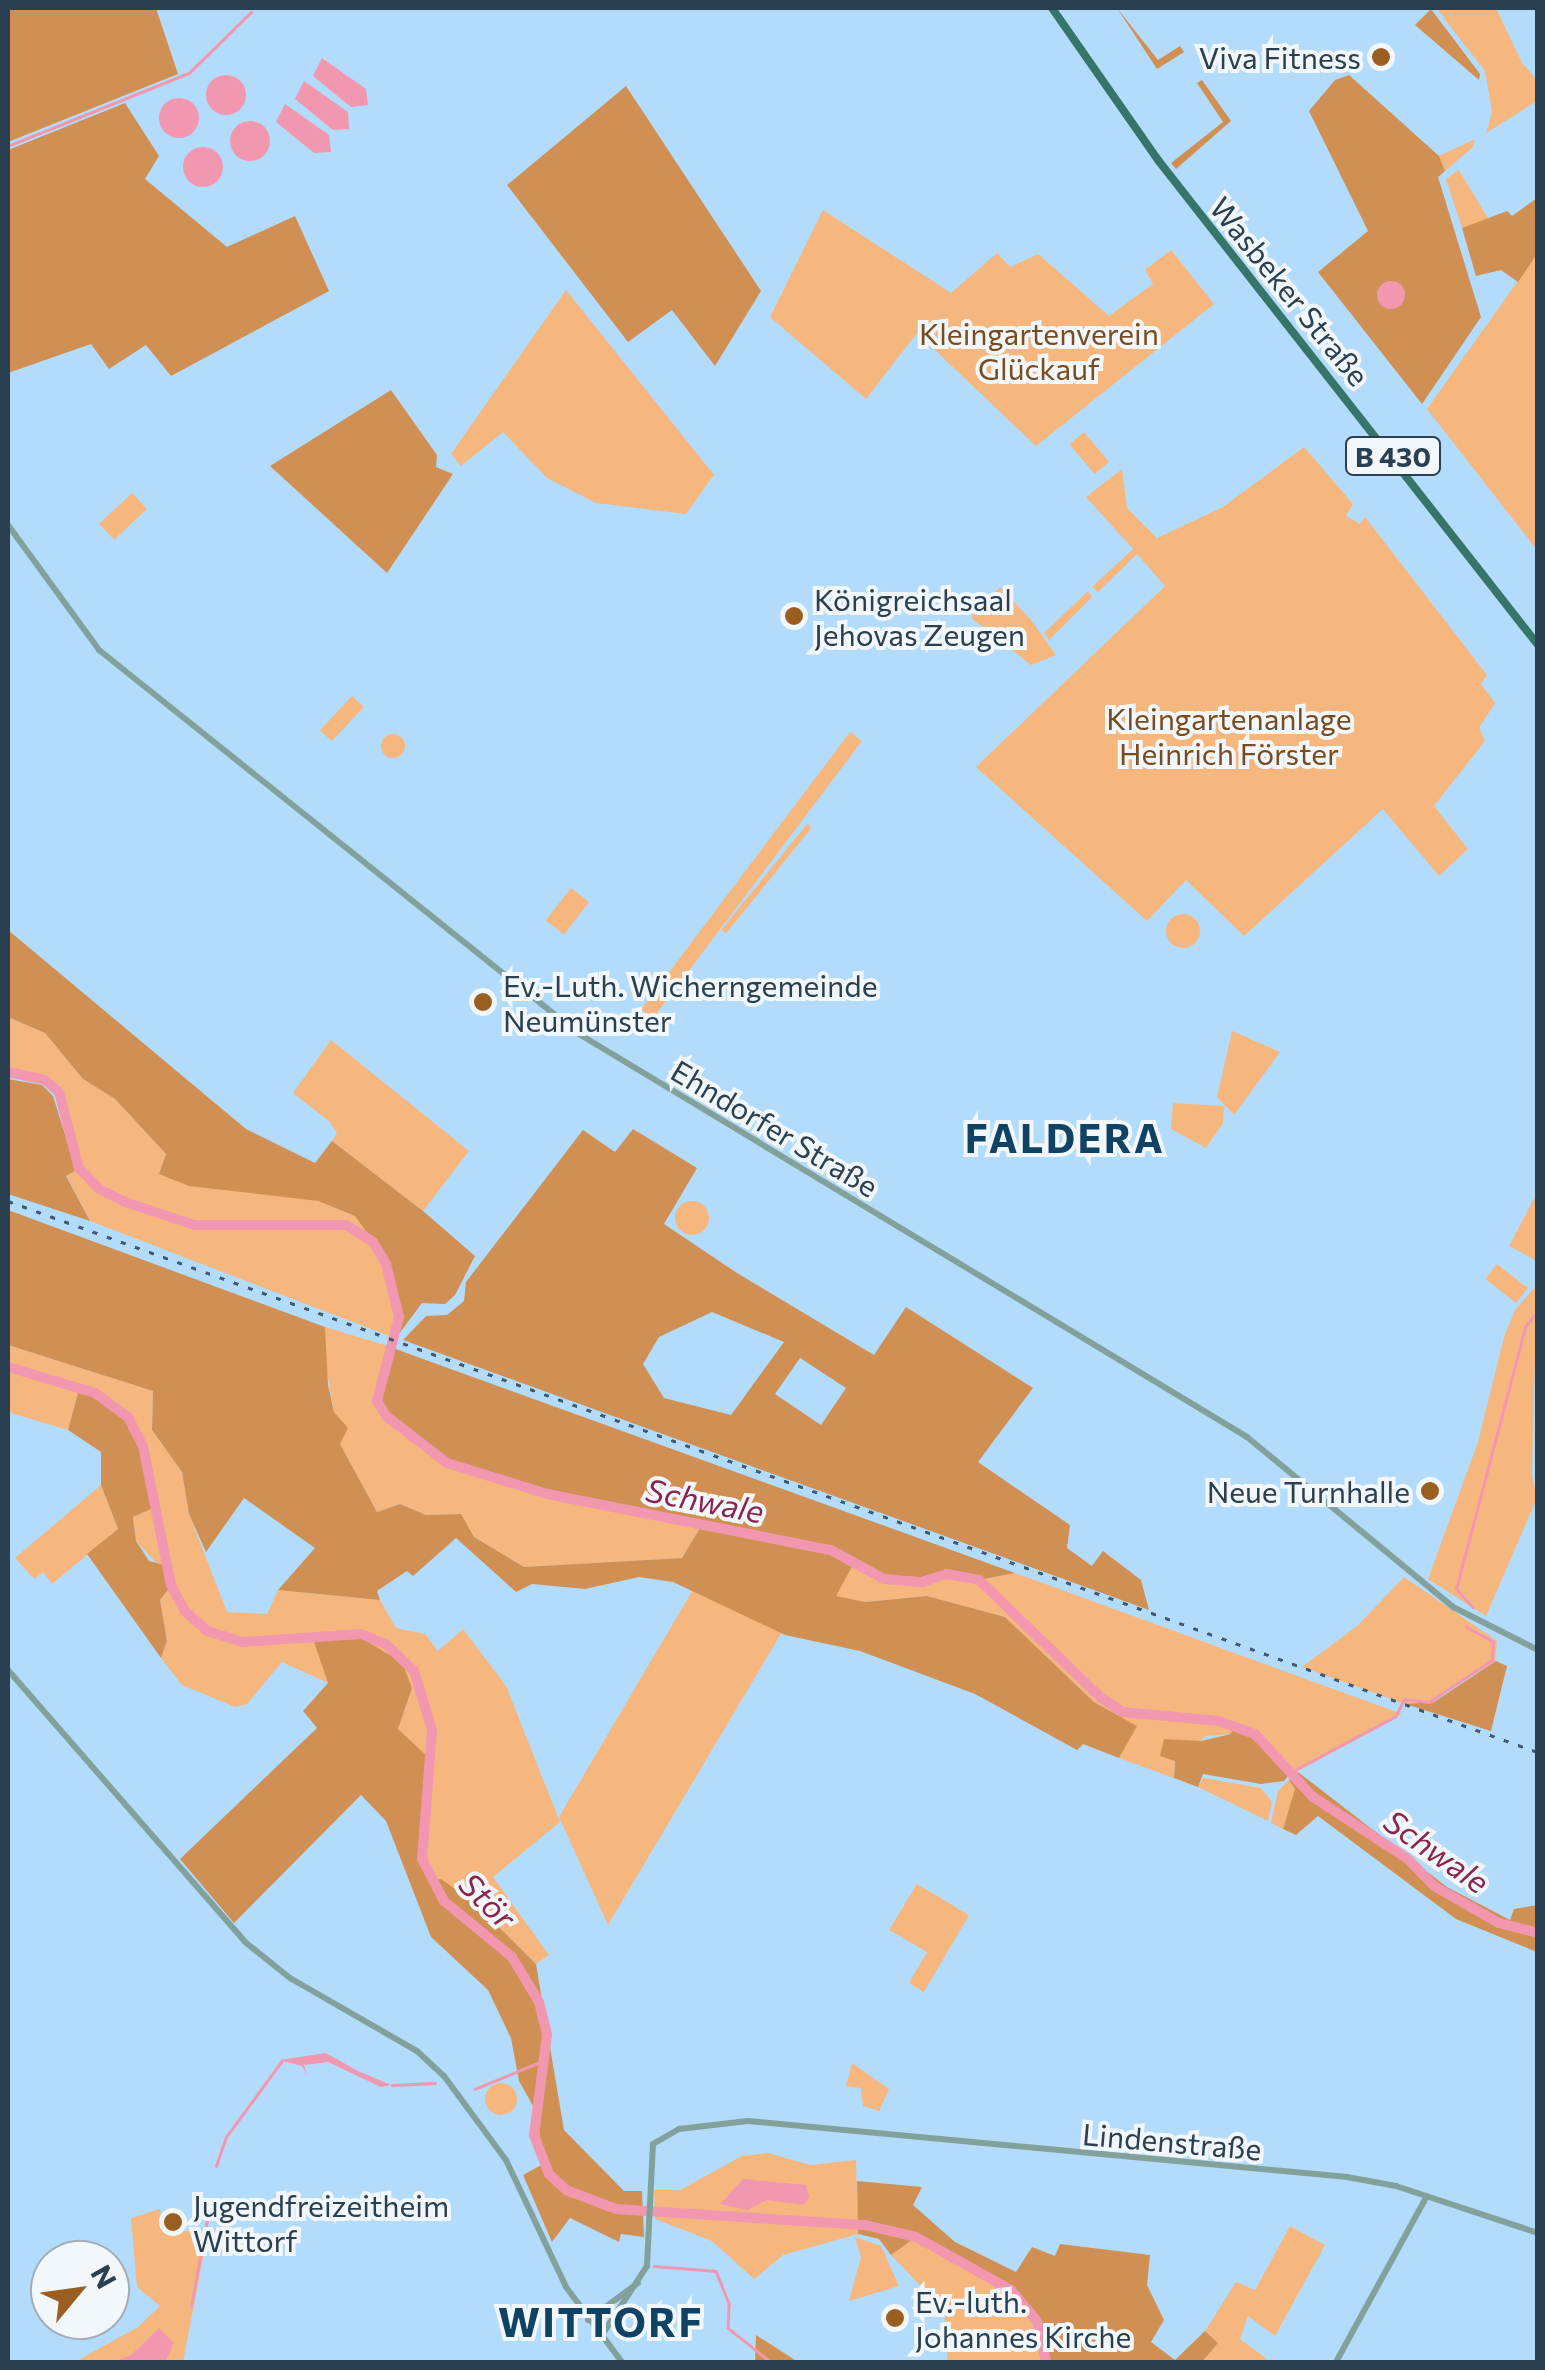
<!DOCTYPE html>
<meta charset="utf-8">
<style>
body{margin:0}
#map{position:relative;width:1545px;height:2370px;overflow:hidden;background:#b3dbfb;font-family:Commissioner,sans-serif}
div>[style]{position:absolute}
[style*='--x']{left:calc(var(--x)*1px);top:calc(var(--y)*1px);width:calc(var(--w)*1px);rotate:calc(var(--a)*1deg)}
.green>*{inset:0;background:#f6b77f;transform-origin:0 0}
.round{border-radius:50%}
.forest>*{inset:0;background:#d19053}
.water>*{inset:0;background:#f198b0}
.stream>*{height:2.5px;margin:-1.25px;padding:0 1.25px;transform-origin:1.25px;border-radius:1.25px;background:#f198b0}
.river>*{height:10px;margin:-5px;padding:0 5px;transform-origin:5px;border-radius:5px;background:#f198b0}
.tertiary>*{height:6px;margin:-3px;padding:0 3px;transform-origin:3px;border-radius:3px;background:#82a19b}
.primary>*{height:8px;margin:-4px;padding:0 4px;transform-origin:4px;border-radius:4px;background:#37746a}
.rail>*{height:2.5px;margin-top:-1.25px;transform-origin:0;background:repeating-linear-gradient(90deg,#425a6d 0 5px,transparent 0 15px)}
.dots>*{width:28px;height:28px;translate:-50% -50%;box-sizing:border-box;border:5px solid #f2f7fb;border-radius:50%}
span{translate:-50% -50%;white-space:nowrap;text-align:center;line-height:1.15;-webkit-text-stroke:8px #f2f7fb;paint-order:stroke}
.shield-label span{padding:2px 8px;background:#f2f7fb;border:2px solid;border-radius:8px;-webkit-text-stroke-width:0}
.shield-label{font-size:28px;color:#2a3f4f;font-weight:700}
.poi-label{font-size:30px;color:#2a3f4f}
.right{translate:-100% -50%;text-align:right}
.left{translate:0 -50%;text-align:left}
.street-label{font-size:30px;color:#2a3f4f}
.park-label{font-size:30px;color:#794c20}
.water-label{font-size:32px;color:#8b244b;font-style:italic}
.district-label{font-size:40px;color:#0f4263;font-weight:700;letter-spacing:2.5px}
.frame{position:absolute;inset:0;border:10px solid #2a3f4f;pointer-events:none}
.north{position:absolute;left:30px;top:2240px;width:100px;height:100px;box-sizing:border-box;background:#f2f7fb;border:2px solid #a2adb6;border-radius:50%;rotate:61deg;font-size:28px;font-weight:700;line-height:40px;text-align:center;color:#2a3f4f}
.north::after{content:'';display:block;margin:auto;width:35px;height:45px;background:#9a5f20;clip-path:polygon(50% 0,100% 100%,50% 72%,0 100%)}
</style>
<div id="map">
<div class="green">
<i style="clip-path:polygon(1436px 8px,1496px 8px,1522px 63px,1537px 80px,1537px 101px,1486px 133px,1492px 112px,1485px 71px)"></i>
<i style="clip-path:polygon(1475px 139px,1473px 147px,1445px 171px,1439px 156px)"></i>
<i style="clip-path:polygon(1459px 170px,1489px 220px,1462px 228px,1446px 179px)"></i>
<i style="clip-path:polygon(823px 210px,951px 293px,997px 253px,1010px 267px,1038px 254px,1109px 316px,1153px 284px,1145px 270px,1171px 250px,1214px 304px,1036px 446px,917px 333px,866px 399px,770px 317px)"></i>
<i style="clip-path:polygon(1537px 254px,1537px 550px,1427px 409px)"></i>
<i style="clip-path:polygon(566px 290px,714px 475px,686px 514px,596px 503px,547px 478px,503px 432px,461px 466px,451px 454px)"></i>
<i style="left:1084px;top:432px;width:39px;height:19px;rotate:50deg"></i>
<i style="clip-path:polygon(1304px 447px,1353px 504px,1346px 516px,1360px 524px,1365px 517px,1487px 675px,1481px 684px,1495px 703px,1479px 728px,1485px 741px,1434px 806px,1468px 849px,1439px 876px,1383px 809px,1244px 936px,1186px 880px,1147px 921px,976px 767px,1165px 586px,1137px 554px,1098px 592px,1092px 587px,1133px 549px,1086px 497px,1122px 469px,1127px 508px,1157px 538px,1223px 507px)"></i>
<i style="left:132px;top:493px;width:22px;height:45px;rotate:47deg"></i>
<i style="clip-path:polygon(1000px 587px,1031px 620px,1056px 655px,1031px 665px,971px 618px)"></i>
<i style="clip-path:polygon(1088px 591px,1092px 597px,1049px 640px,1044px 633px)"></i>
<i style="left:352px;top:696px;width:16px;height:47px;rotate:43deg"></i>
<i style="left:850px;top:732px;width:15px;height:347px;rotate:37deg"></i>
<i class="round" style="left:381px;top:734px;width:24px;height:24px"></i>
<i style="left:807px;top:824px;width:6px;height:136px;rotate:39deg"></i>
<i style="left:571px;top:888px;width:23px;height:41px;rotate:38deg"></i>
<i class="round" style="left:1166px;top:914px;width:34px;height:34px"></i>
<i style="clip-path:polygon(8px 1017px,45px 1033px,83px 1079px,115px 1099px,166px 1154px,159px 1174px,318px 1201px,355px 1216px,374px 1240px,390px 1291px,396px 1317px,389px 1336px,90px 1221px,66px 1175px,79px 1167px,59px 1093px,45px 1080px,8px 1072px)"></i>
<i style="clip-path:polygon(1232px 1031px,1280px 1052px,1234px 1115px,1217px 1097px)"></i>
<i style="clip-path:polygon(331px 1040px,469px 1151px,423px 1211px,332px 1141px,337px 1133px,330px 1122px,293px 1093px)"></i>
<i style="clip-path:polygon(1173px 1103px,1224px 1106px,1223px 1123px,1206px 1148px,1171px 1129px)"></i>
<i style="clip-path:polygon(1537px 1193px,1537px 1261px,1509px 1246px)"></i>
<i class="round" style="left:675px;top:1201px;width:34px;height:34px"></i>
<i style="left:1497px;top:1264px;width:39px;height:19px;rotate:38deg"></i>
<i style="clip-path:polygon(1537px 1285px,1532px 1475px,1537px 1498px,1486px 1616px,1428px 1579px,1478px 1442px,1504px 1337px,1515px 1310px)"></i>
<i style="clip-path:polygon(325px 1327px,388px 1346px,377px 1384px,386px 1416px,447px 1463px,475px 1476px,700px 1528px,682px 1558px,524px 1567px,474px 1537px,460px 1514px,426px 1515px,400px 1504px,377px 1512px,340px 1444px,324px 1356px)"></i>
<i style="clip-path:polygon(8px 1345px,153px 1391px,152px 1430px,182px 1472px,189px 1514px,227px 1612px,267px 1614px,278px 1590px,380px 1600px,396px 1628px,425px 1634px,438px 1651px,463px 1629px,506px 1686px,560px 1822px,493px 1877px,549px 1955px,536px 1964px,476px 1904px,430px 1880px,419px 1836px,428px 1758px,398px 1729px,412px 1688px,314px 1639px,328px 1683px,282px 1662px,247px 1704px,235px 1707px,182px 1685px,161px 1658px,167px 1641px,160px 1600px,174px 1582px,136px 1541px,133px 1517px,158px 1506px,135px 1424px,121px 1406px,80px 1386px,68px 1430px,8px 1412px)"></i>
<i style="clip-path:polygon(101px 1485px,118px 1529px,52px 1584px,43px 1572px,34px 1579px,15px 1558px)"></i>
<i style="clip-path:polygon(854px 1562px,922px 1582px,946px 1574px,979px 1580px,1015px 1573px,1402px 1714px,1293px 1774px,1272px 1748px,1234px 1725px,1231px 1734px,1206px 1736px,1175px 1760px,1174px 1778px,1119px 1758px,1136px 1726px,1094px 1702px,1005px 1617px,927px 1596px,865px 1602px,835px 1597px)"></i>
<i style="clip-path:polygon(1404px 1577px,1497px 1641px,1495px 1662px,1425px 1704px,1405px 1704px,1302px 1667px,1357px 1626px)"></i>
<i style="clip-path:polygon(694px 1588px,782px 1632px,608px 1925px,559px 1817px)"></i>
<i style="clip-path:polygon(1203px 1778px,1261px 1788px,1272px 1802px,1268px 1821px,1198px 1787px)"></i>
<i style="clip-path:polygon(1289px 1780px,1296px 1789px,1283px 1829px,1271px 1823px,1278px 1791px)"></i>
<i style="clip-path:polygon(917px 1884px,969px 1915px,924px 1992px,909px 1983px,927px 1952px,889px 1930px)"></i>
<i style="clip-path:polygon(852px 2063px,889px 2089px,879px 2111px,863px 2106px,861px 2088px,846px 2086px)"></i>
<i class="round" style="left:485px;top:2083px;width:32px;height:32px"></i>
<i style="clip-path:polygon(768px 2153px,810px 2165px,856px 2160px,858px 2234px,783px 2255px,754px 2279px,712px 2241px,655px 2219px,654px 2190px,680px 2190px,742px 2156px)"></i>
<i style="clip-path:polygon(160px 2209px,162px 2230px,208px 2232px,183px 2362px,75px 2362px,138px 2327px,160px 2306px,137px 2287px,131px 2218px)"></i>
<i style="clip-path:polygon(1290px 2226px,1325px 2245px,1275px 2336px,1248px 2316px,1240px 2339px,1271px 2362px,1202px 2362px,1218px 2343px,1205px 2331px,1236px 2282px,1255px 2290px)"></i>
<i style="clip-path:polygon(855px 2237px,881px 2246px,899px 2286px,849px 2301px,861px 2257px)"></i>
<i style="clip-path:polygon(916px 2237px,1011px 2290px,1037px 2321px,1046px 2362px,948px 2362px,944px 2310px,891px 2255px)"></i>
</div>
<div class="forest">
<i style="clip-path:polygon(8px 8px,156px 8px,178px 74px,8px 142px)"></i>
<i style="clip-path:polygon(1117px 8px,1158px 60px,1180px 46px,1184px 52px,1157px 69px)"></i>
<i style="clip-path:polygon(1431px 9px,1480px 74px,1479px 80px,1415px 25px)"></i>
<i style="clip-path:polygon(1349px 75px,1439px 156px,1445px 171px,1438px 177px,1481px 317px,1422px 404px,1318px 272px,1368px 231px,1309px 111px,1335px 80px)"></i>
<i style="clip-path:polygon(1202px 80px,1231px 121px,1176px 169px,1171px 163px,1223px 122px,1197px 83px)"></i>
<i style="clip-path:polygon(626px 86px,761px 291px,715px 366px,672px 310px,628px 342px,507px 185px)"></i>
<i style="clip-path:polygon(125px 103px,159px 156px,145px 179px,227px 247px,295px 216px,329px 291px,171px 376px,146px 345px,109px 369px,91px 344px,8px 373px,8px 150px)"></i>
<i style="clip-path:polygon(1537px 198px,1537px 254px,1518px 282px,1501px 270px,1476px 276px,1462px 228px,1507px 211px,1512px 216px)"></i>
<i style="clip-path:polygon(391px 390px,437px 455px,436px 467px,453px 474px,387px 573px,270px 466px)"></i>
<i style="clip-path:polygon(8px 930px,246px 1129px,315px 1163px,332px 1141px,423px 1211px,475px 1256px,455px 1295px,445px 1304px,422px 1303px,399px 1334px,402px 1310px,388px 1262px,355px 1216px,318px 1201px,189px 1186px,159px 1174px,166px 1154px,115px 1099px,83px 1079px,45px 1033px,8px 1017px)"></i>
<i style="clip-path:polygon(8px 1079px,42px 1085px,53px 1096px,76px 1170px,66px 1176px,90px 1221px,8px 1194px)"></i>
<i style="clip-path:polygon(evenodd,633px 1129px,697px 1168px,664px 1224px,737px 1273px,874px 1355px,906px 1307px,1033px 1388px,978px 1462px,1070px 1525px,1067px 1548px,1092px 1566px,1103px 1551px,1141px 1580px,1149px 1610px,403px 1340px,426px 1316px,447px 1315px,464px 1301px,466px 1282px,583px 1130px,615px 1152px,633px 1129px,712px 1312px,784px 1342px,731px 1415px,664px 1398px,643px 1364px,659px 1337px,712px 1312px,633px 1129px,800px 1358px,846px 1388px,821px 1425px,775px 1394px,800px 1358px)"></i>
<i style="clip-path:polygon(8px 1210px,325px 1327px,328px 1385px,334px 1412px,348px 1428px,340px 1444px,377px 1512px,400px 1504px,426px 1515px,461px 1514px,474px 1537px,524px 1567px,682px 1558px,700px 1528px,475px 1476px,447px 1463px,386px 1416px,377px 1401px,390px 1347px,1015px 1573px,979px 1580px,946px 1574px,905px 1584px,854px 1563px,836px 1596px,865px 1602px,927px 1596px,1005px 1617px,1094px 1702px,1137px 1726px,1119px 1758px,1083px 1744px,1077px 1750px,975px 1694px,860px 1651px,785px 1635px,673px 1582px,639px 1577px,585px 1589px,532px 1584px,516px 1592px,456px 1538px,413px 1576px,407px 1571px,377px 1591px,380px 1600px,278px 1590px,315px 1548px,244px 1498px,206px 1552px,189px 1514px,182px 1472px,152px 1430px,153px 1391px,8px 1345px)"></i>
<i style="clip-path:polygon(80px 1386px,120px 1406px,145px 1445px,158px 1506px,133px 1517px,136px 1541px,149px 1561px,171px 1567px,174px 1582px,160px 1600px,167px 1641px,161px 1658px,87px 1554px,118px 1529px,101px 1485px,101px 1452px,68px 1430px)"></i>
<i style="clip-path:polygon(359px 1637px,402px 1662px,412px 1688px,398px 1729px,428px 1757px,419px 1836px,430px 1880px,441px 1879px,476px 1904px,536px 1964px,564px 2130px,624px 2191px,642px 2191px,644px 2237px,621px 2234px,619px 2242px,570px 2218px,552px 2242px,523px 2175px,543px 2164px,537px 2113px,519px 2081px,511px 2038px,488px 1990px,431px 1937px,386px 1821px,361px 1795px,234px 1923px,180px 1859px,317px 1728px,303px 1711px,328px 1683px,313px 1639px)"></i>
<i style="clip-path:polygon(1496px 1661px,1507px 1666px,1491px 1731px,1405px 1704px,1434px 1702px)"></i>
<i style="clip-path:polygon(1234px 1724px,1272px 1748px,1291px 1772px,1284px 1781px,1261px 1784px,1203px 1774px,1198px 1787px,1174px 1778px,1175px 1761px,1160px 1756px,1164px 1739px,1201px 1741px,1231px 1734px)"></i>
<i style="clip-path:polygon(1298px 1772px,1447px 1887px,1510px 1920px,1514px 1909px,1537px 1905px,1537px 1952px,1456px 1919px,1318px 1816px,1296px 1835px,1283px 1829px,1295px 1789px,1289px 1780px)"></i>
<i style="clip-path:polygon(857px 2181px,922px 2187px,913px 2205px,955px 2242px,1016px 2272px,1032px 2247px,1055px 2256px,1060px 2244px,1150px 2255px,1147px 2285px,1164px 2320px,1151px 2342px,1175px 2360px,1205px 2331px,1218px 2343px,1202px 2362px,1046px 2362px,1037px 2321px,1011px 2290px,916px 2237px,891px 2255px,879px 2239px,858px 2234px)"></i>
<i style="clip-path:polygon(756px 2335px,795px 2360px,797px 2362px,755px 2362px)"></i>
</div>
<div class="water">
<i style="clip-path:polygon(322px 58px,366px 89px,368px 105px,351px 107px,313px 76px)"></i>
<i class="round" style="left:206px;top:75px;width:40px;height:40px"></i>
<i style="clip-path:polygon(304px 81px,348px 112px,349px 129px,333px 130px,295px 99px)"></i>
<i class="round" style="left:159px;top:98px;width:40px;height:40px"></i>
<i style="clip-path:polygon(285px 104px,329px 135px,331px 152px,314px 153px,276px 122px)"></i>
<i class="round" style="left:230px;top:121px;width:40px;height:40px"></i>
<i class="round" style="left:183px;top:147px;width:40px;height:40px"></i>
<i class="round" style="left:1377px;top:281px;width:28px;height:28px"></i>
<i style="clip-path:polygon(326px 2053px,358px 2071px,391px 2085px,381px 2087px,328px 2062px,304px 2065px,307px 2075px,302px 2066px,279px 2060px)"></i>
<i style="clip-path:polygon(743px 2179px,806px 2185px,809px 2197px,804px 2205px,767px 2200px,748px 2210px,720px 2204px)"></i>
<i style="clip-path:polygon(159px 2328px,174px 2343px,165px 2362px,113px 2362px,131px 2355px)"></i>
</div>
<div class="stream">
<i style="--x:8;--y:146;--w:195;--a:-22"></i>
<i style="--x:189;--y:73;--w:87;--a:-44.5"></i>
<i style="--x:1473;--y:1608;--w:25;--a:-132"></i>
<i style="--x:1456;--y:1589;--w:271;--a:-75.2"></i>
<i style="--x:1525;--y:1327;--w:21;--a:-51"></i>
<i style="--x:1395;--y:1717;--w:20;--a:-63"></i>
<i style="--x:1404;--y:1699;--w:25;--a:7"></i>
<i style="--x:1429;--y:1702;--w:76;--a:-33.7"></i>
<i style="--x:1492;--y:1660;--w:18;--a:-87"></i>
<i style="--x:1493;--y:1642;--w:31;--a:-151"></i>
<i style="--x:1291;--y:1772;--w:115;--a:-28.1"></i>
<i style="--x:392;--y:2085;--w:43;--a:-2.7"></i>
<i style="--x:475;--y:2089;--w:76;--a:-22.5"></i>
<i style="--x:216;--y:2166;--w:31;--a:-71"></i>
<i style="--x:226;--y:2137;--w:93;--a:-53.7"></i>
<i style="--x:654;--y:2266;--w:62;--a:4.6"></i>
<i style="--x:716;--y:2271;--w:35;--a:68"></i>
<i style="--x:729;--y:2304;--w:24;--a:92"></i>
<i style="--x:728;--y:2328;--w:55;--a:38.3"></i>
<i style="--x:191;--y:2306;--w:104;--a:-79.4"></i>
</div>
<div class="river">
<i style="--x:8;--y:1072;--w:38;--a:12"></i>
<i style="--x:45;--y:1080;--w:18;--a:41"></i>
<i style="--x:59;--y:1092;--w:79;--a:75.3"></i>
<i style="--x:79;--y:1168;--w:29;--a:46"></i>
<i style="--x:99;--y:1189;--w:32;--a:26"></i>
<i style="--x:128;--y:1203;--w:70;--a:18.4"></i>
<i style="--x:194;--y:1225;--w:152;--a:0"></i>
<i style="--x:346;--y:1225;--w:32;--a:32"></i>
<i style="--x:373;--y:1242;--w:26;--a:59"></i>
<i style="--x:386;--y:1264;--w:55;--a:76.2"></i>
<i style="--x:399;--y:1317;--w:87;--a:104.7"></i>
<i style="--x:377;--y:1401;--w:17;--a:59"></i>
<i style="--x:386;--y:1416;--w:77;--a:37.6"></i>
<i style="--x:447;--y:1463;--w:105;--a:17.2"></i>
<i style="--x:547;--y:1494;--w:289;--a:11.2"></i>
<i style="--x:831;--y:1550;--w:60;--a:28.7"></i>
<i style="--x:884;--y:1579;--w:38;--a:5"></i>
<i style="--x:922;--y:1582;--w:25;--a:-18"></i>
<i style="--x:946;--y:1574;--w:34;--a:10"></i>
<i style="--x:979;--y:1580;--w:168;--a:44"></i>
<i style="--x:1100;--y:1697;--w:27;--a:33"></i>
<i style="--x:1123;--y:1712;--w:96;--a:5.4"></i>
<i style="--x:1219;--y:1721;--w:38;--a:20"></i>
<i style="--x:1255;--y:1734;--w:86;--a:47.4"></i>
<i style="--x:1313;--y:1797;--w:113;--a:33.1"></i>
<i style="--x:1408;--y:1859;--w:37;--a:46"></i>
<i style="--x:1434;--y:1886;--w:75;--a:29.6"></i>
<i style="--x:1499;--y:1923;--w:40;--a:14.4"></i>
<i style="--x:8;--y:1367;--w:91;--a:16.6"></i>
<i style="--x:95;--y:1393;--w:41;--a:36"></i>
<i style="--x:128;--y:1417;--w:33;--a:63"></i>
<i style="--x:143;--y:1446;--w:142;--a:78.6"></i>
<i style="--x:171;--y:1585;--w:30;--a:62"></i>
<i style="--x:185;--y:1611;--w:30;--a:42"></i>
<i style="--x:207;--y:1631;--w:37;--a:17"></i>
<i style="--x:242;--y:1642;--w:119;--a:-3.8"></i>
<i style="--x:361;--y:1634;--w:28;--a:23"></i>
<i style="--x:387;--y:1645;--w:37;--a:44"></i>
<i style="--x:414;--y:1671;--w:62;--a:73"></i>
<i style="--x:432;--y:1730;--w:129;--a:94.4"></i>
<i style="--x:422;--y:1859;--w:47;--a:62.4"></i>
<i style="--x:444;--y:1901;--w:88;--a:39.5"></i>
<i style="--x:512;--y:1957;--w:52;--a:59"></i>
<i style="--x:539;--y:2002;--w:34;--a:76"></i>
<i style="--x:547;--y:2035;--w:101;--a:97.4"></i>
<i style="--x:534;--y:2135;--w:42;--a:69"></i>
<i style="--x:549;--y:2174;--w:23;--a:43"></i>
<i style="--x:566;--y:2190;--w:53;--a:20.8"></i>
<i style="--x:616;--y:2209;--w:250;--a:3.7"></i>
<i style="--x:865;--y:2225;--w:52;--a:13.2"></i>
<i style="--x:916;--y:2237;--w:109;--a:29.2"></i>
<i style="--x:1011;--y:2290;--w:40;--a:50"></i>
<i style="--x:1037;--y:2321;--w:42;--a:77.6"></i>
</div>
<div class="tertiary">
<i style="--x:8;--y:525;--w:155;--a:53.9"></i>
<i style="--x:99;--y:650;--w:615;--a:38.66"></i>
<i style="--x:579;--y:1034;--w:780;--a:31.1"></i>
<i style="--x:1247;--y:1437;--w:267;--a:39.5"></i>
<i style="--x:1453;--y:1607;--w:95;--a:26.8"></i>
<i style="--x:8;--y:1670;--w:361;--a:48.9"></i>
<i style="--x:245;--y:1942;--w:58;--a:38.7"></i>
<i style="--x:290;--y:1978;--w:146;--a:29.9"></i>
<i style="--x:417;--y:2051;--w:37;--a:43"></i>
<i style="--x:444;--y:2076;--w:104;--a:53.6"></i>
<i style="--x:506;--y:2160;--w:140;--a:64.7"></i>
<i style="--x:566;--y:2287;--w:94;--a:53.3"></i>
<i style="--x:588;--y:2320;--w:62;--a:-36.5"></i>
<i style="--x:602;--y:2335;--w:82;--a:-56.9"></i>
<i style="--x:647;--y:2266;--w:122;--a:-87.2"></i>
<i style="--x:653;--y:2144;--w:30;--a:-30"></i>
<i style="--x:679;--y:2129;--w:69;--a:-6.6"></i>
<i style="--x:748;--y:2121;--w:602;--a:5.34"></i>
<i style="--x:1347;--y:2177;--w:50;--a:10.4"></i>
<i style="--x:1396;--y:2186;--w:150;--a:18.3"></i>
<i style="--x:1336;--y:2362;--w:189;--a:-61.3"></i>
</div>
<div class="primary">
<i style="--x:1052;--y:8;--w:185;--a:55.1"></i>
<i style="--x:1158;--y:160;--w:616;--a:51.92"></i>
</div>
<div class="rail">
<i style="--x:8;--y:1201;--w:1626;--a:19.81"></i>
</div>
<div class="dots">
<i style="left:1381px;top:57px;background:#9a5f20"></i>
<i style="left:794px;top:616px;background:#9a5f20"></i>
<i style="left:483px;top:1002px;background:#9a5f20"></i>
<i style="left:1430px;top:1491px;background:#9a5f20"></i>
<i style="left:173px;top:2222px;background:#9a5f20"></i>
<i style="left:895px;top:2318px;background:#9a5f20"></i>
</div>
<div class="shield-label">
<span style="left:1393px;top:456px">B 430</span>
</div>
<div class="poi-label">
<span class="right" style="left:1361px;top:57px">Viva Fitness</span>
<span class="left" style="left:814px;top:616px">Königreichsaal<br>Jehovas Zeugen</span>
<span class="left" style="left:503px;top:1002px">Ev.-Luth. Wicherngemeinde<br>Neumünster</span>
<span class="right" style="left:1410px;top:1491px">Neue Turnhalle</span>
<span class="left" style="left:193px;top:2222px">Jugendfreizeitheim<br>Wittorf</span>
<span class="left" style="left:915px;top:2318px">Ev.-luth.<br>Johannes Kirche</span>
</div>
<div class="street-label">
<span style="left:1290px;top:291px;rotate:51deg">Wasbeker Straße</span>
<span style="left:775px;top:1128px;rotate:31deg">Ehndorfer Straße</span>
<span style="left:1172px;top:2141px;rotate:5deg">Lindenstraße</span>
</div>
<div class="park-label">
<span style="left:1039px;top:350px">Kleingartenverein<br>Glückauf</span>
<span style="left:1229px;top:735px">Kleingartenanlage<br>Heinrich Förster</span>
</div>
<div class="water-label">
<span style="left:705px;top:1500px;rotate:11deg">Schwale</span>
<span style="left:1437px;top:1851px;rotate:35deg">Schwale</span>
<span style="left:488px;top:1900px;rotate:44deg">Stör</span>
</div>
<div class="district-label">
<span style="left:1065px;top:1137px">FALDERA</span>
<span style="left:601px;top:2321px">WITTORF</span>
</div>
<div class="frame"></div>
<div class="north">N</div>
</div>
